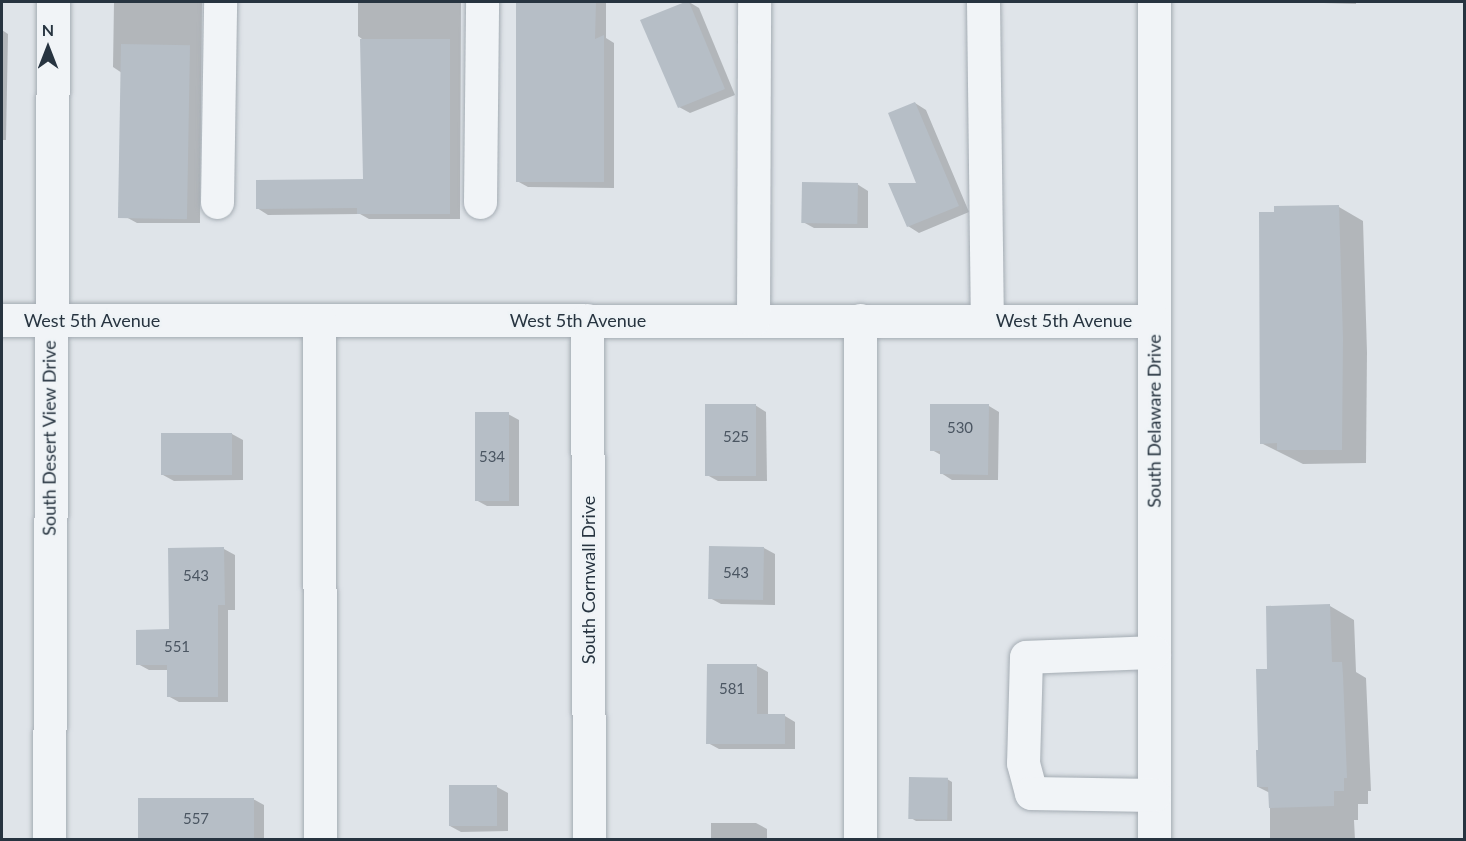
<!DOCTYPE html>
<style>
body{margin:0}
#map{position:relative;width:1466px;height:841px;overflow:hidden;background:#dfe4e9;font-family:Lato,sans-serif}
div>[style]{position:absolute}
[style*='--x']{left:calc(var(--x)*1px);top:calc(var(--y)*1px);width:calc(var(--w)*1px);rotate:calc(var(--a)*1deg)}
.shadow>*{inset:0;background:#0003;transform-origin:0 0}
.building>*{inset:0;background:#b6bec6;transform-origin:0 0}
.roads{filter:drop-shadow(0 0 2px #a4acb3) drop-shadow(0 0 2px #a4acb3)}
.minor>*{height:33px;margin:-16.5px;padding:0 16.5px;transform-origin:16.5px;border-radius:16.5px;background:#f1f4f7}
span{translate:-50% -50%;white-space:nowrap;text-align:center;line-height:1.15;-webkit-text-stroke:4.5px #eef3f6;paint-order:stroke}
.number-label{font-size:15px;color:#4b5662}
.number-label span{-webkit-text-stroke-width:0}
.street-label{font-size:18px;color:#273440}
.frame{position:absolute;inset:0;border:3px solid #273440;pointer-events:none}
.north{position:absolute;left:18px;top:18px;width:60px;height:60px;-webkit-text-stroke:4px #eef3f6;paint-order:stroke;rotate:0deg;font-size:16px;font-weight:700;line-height:24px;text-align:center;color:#273440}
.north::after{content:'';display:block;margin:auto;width:21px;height:27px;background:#273440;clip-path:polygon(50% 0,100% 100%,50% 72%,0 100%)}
</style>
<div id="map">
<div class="shadow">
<i style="clip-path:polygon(114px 2px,202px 2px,200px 223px,137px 223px,126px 217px,122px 73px,113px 67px)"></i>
<i style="clip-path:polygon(358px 2px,461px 2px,460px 219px,369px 219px,360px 214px,268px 215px,257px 208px,364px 180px,362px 39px,358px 36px)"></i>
<i style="clip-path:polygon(517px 2px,606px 2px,606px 38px,614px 43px,614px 188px,528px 187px,517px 181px)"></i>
<i style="clip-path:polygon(689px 2px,699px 8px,735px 95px,690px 113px,679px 107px,642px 21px)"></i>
<i style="clip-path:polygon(1291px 2px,1356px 2px,1356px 4px)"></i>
<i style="clip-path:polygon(2px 30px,8px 34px,6px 140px,2px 140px)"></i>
<i style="clip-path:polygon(915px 103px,926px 110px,969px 212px,919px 233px,908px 226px,919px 185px)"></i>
<i style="clip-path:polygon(857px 184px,868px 191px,868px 228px,814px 228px,803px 222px)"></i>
<i style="clip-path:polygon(1339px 207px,1363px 221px,1367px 352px,1366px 463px,1303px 464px,1261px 443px)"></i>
<i style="clip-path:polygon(755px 405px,766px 412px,767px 481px,718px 481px,707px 475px)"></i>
<i style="clip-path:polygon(989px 406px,999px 412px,998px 480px,952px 480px,941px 473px,941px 455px,932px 450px)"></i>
<i style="clip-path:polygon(508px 414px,519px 420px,519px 506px,487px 506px,476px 500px)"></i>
<i style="clip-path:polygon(163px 434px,232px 434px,243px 440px,243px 480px,174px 481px,163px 475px)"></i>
<i style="clip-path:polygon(764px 548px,775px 554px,775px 605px,721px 604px,710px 598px)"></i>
<i style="clip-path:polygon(224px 549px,235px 555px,235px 610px,228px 610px,228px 702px,179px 702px,168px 696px,168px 670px,149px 670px,138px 664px,171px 631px)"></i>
<i style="clip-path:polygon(1330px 606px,1354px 620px,1356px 672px,1366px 678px,1371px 791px,1368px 791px,1368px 804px,1358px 804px,1358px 820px,1354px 820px,1355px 840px,1270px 840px,1270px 793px,1258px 787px,1269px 670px)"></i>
<i style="clip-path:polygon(757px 666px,768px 672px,768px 716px,785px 716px,795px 722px,795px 749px,719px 749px,708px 743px)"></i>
<i style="clip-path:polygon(947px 779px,952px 782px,952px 821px,916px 821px,911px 818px)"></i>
<i style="clip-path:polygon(497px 787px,508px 793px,508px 831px,461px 832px,450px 826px)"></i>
<i style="clip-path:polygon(253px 799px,264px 805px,264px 840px,139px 840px)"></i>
<i style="clip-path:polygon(711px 823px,756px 823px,767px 829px,767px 840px,711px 840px)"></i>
<i style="left:947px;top:838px;width:95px;height:2px"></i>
</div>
<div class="building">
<i style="clip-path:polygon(516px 2px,596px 2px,595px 39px,604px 35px,604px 182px,516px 182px)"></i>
<i style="clip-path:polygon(685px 2px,689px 2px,725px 89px,678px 108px,640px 20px)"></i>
<i style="clip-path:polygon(360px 39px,450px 39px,450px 214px,357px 214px,357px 208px,256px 209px,256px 180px,363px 179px)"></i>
<i style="left:121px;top:44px;width:69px;height:174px;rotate:1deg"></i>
<i style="clip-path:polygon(915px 102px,959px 206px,907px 227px,888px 183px,916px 183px,888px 113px)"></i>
<i style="left:802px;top:182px;width:56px;height:41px;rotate:1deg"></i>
<i style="clip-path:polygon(1339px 205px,1343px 338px,1342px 450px,1277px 450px,1277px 443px,1260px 444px,1259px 212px,1274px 212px,1274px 206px)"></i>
<i style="left:705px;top:404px;width:51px;height:72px"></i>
<i style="clip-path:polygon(930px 404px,989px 404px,988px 475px,940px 474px,940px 451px,930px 451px)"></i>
<i style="left:475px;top:412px;width:34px;height:89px"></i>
<i style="left:161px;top:433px;width:71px;height:42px"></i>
<i style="left:709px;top:546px;width:55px;height:53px;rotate:1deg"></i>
<i style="clip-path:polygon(224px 547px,225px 605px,218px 605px,218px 697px,167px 697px,167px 665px,136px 665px,136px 630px,169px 629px,168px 548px)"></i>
<i style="clip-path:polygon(1330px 604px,1332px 662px,1342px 662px,1343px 675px,1347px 778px,1344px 778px,1344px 791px,1334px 791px,1334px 806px,1269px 808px,1268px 787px,1257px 787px,1256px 750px,1258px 750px,1256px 669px,1267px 669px,1266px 606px)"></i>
<i style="clip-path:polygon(707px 664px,757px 664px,757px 714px,785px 714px,785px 744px,706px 744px)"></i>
<i style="left:909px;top:777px;width:39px;height:42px;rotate:1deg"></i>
<i style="left:497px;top:785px;width:41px;height:48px;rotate:90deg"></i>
<i style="left:138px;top:798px;width:116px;height:42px"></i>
</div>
<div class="roads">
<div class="minor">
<i style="--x:983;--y:2;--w:318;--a:89.3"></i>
<i style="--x:1154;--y:2;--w:838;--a:90"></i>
<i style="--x:217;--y:202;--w:200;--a:-89.1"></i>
<i style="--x:480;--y:202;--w:200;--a:-89.4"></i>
<i style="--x:2;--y:320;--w:1152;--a:0.05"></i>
<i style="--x:319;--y:320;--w:520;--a:89.89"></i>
<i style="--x:587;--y:320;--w:520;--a:89.78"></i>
<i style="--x:753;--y:320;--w:318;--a:-89.8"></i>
<i style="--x:1154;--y:652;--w:128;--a:177.8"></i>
<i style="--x:1026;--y:657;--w:106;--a:91.6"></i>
<i style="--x:1023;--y:763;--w:31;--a:75"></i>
<i style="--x:1031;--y:793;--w:123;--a:0.9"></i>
<i style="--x:49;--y:840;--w:838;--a:-89.73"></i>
<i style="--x:860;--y:840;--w:520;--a:-90"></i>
</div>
</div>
<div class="number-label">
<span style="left:960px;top:428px">530</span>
<span style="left:736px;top:437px">525</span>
<span style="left:492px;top:457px">534</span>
<span style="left:736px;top:573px">543</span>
<span style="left:196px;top:576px">543</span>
<span style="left:177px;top:647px">551</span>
<span style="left:732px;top:689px">581</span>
<span style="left:196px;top:819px">557</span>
</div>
<div class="street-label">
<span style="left:92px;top:320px">West 5th Avenue</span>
<span style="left:578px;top:320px">West 5th Avenue</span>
<span style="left:1064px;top:320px">West 5th Avenue</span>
<span style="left:1154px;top:421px;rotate:-90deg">South Delaware Drive</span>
<span style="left:49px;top:438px;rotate:-90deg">South Desert View Drive</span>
<span style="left:588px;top:580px;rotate:-90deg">South Cornwall Drive</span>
</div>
<div class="frame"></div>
<div class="north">N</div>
</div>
